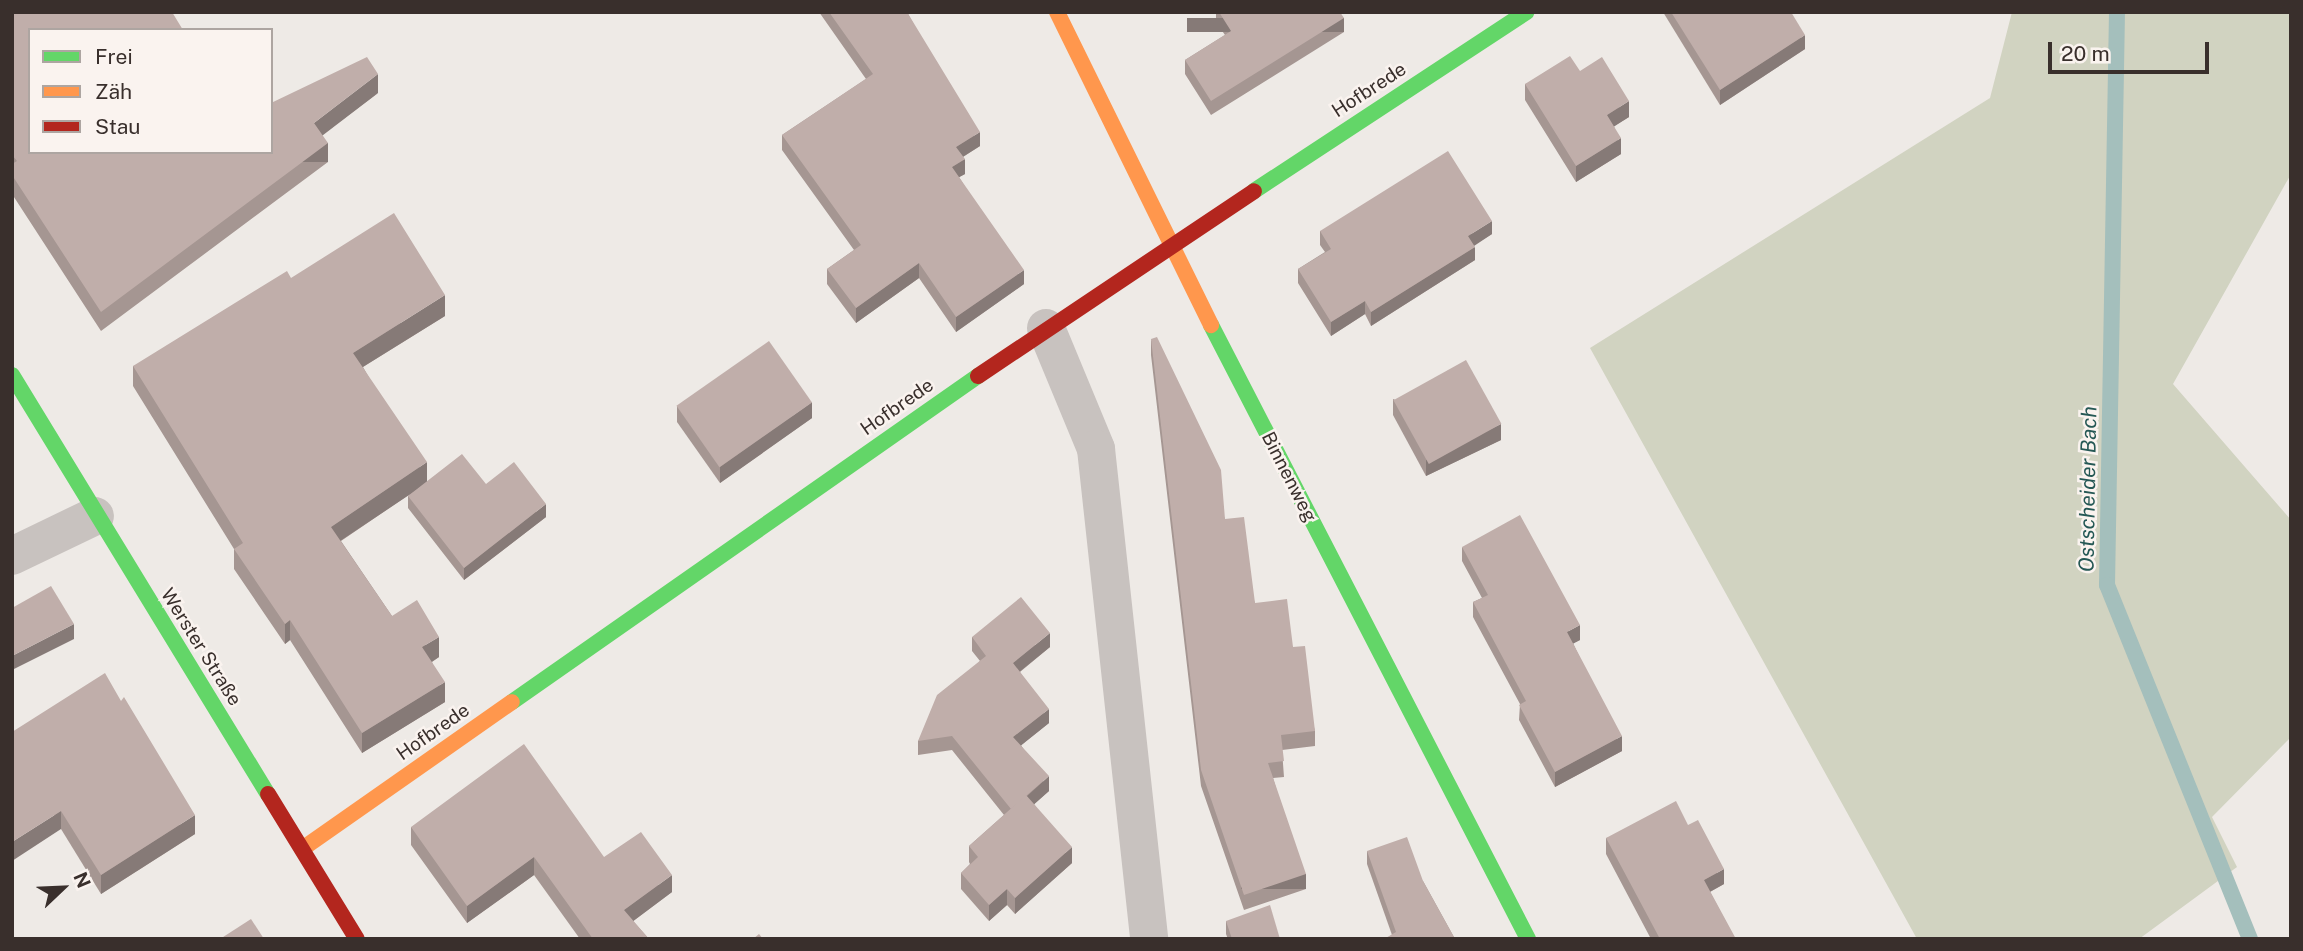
<!DOCTYPE html>
<meta charset="utf-8">
<style>
body{margin:0}
#map{position:relative;width:2303px;height:951px;overflow:hidden;background:#eeeae6;font-family:"Public Sans",sans-serif}
div>[style]{position:absolute}
[style*='--x']{left:calc(var(--x)*1px);top:calc(var(--y)*1px);width:calc(var(--w)*1px);rotate:calc(var(--a)*1deg)}
.green>*{inset:0;background:#d1d3c1}
.stream>*{height:16px;margin:-8px;padding:0 8px;transform-origin:8px;border-radius:8px;background:#a4bfbc}
.street>*{height:38px;margin:-19px;padding:0 19px;transform-origin:19px;border-radius:19px;background:#c8c2bf}
.fast>*{height:16px;margin:-8px;padding:0 8px;transform-origin:8px;border-radius:8px;background:#63d668}
.slow>*{height:16px;margin:-8px;padding:0 8px;transform-origin:8px;border-radius:8px;background:#ff974d}
.jam>*{height:16px;margin:-8px;padding:0 8px;transform-origin:8px;border-radius:8px;background:#b3261e}
.wall>*{inset:0;background:#a59692}
.shaded-wall>*{inset:0;background:#867a77;transform-origin:0 0}
.building>*{inset:0;background:#c0aeaa;transform-origin:0 0}
span{translate:-50% -50%;white-space:nowrap;text-align:center;line-height:1.15;-webkit-text-stroke:5px #faf3ef;paint-order:stroke}
.street-label{font-size:19px;color:#392f2c}
.water-label{font-size:21px;color:#255855;font-style:italic}
.frame{position:absolute;inset:0;border:14px solid #392f2c;pointer-events:none}
.legend{position:absolute;left:28px;top:28px;width:245px;height:126px;box-sizing:border-box;background:#faf3ef;border:2px solid #ada5a1;margin:0;padding:9px 12px;list-style:none;font-size:21px;color:#392f2c}
.legend li{display:flex;align-items:center;gap:14px;height:35px}
.legend b{width:35px;border:2px solid #ada5a1}
.north{position:absolute;left:28px;top:853px;width:70px;height:70px;-webkit-text-stroke:5px #faf3ef;paint-order:stroke;rotate:67deg;font-size:19px;font-weight:700;line-height:28px;text-align:center;color:#392f2c}
.north::after{content:'';display:block;margin:auto;width:24px;height:32px;background:#392f2c;clip-path:polygon(50% 0,100% 100%,50% 72%,0 100%)}
.scale{position:absolute;left:2048px;top:42px;width:161px;height:32px;box-sizing:border-box;border:4px solid #392f2c;border-top:0;padding-left:9px;font-size:21px;line-height:24px;white-space:nowrap;color:#392f2c;-webkit-text-stroke:5px #faf3ef;paint-order:stroke}
</style>
<div id="map">
<div class="green">
<i style="clip-path:polygon(2012px 12px,2291px 12px,2291px 174px,2173px 384px,2291px 520px,2291px 737px,2212px 817px,2237px 867px,2139px 939px,1917px 939px,1590px 348px,1990px 98px)"></i>
</div>
<div class="stream">
<i style="--x:2117;--y:12;--w:573;--a:91"></i>
<i style="--x:2107;--y:585;--w:382;--a:68"></i>
</div>
<div class="street">
<i style="--x:1046;--y:328;--w:131;--a:67.5"></i>
<i style="--x:1096;--y:449;--w:493;--a:83.8"></i>
<i style="--x:12;--y:556;--w:92;--a:-25.7"></i>
</div>
<div class="fast">
<i style="--x:1254;--y:191;--w:326;--a:-33.3"></i>
<i style="--x:1211;--y:325;--w:691;--a:62.69"></i>
<i style="--x:12;--y:375;--w:491;--a:58.6"></i>
<i style="--x:512;--y:702;--w:569;--a:-34.98"></i>
</div>
<div class="slow">
<i style="--x:1057;--y:12;--w:349;--a:63.8"></i>
<i style="--x:302;--y:849;--w:256;--a:-35"></i>
</div>
<div class="jam">
<i style="--x:978;--y:376;--w:332;--a:-33.8"></i>
<i style="--x:268;--y:794;--w:170;--a:58.5"></i>
</div>
<div class="wall">
<i style="clip-path:polygon(12px 12px,30px 30px,271px 152px,378px 93px,322px 135px,328px 162px,101px 331px,12px 194px)"></i>
<i style="clip-path:polygon(819px 12px,907px 12px,980px 146px,963px 157px,965px 174px,959px 177px,1024px 284px,956px 332px,919px 278px,856px 323px,827px 284px,827px 269px,854px 250px,782px 150px,782px 135px,866px 79px)"></i>
<i style="clip-path:polygon(1216px 12px,1340px 12px,1344px 32px,1211px 115px,1185px 74px,1185px 60px,1225px 35px,1216px 22px)"></i>
<i style="clip-path:polygon(1663px 12px,1791px 12px,1805px 49px,1720px 105px)"></i>
<i style="clip-path:polygon(1580px 71px,1629px 117px,1614px 126px,1621px 154px,1576px 182px,1525px 100px,1525px 84px)"></i>
<i style="clip-path:polygon(1320px 231px,1492px 234px,1474px 245px,1475px 260px,1371px 326px,1365px 314px,1331px 336px,1298px 283px,1298px 269px,1325px 252px,1320px 245px)"></i>
<i style="clip-path:polygon(445px 316px,363px 367px,427px 481px,486px 484px,546px 517px,464px 580px,408px 508px,408px 496px,410px 494px,341px 541px,392px 616px,439px 657px,432px 662px,445px 702px,362px 753px,290px 640px,285px 644px,234px 569px,234px 549px,133px 386px,133px 366px)"></i>
<i style="clip-path:polygon(1151px 339px,1225px 519px,1255px 603px,1293px 647px,1315px 731px,1315px 746px,1282px 750px,1284px 777px,1273px 778px,1306px 889px,1244px 910px,1201px 786px,1151px 355px)"></i>
<i style="clip-path:polygon(1393px 399px,1501px 440px,1426px 476px,1393px 415px)"></i>
<i style="clip-path:polygon(677px 406px,812px 418px,720px 483px,677px 422px)"></i>
<i style="clip-path:polygon(1462px 547px,1580px 640px,1573px 643px,1622px 751px,1555px 787px,1519px 720px,1520px 704px,1473px 617px,1473px 602px,1482px 598px,1462px 561px)"></i>
<i style="clip-path:polygon(972px 637px,1050px 647px,1020px 672px,1049px 723px,1021px 745px,1049px 791px,1034px 804px,1072px 863px,1015px 914px,1007px 905px,989px 921px,961px 889px,961px 873px,970px 864px,969px 862px,969px 846px,1004px 815px,952px 750px,918px 755px,918px 741px,980px 661px,972px 651px)"></i>
<i style="clip-path:polygon(12px 732px,195px 834px,101px 894px,61px 829px)"></i>
<i style="clip-path:polygon(1688px 825px,1724px 884px,1710px 892px,1735px 939px,1651px 939px,1606px 854px,1606px 838px)"></i>
<i style="clip-path:polygon(411px 827px,604px 857px,672px 892px,633px 921px,649px 939px,580px 939px,534px 875px,467px 923px,411px 845px)"></i>
<i style="clip-path:polygon(1367px 851px,1423px 881px,1455px 939px,1392px 935px,1367px 864px)"></i>
<i style="clip-path:polygon(1226px 921px,1280px 939px,1228px 939px,1226px 934px)"></i>
</div>
<div class="shaded-wall">
<i style="left:1344px;top:18px;width:14px;height:157px;rotate:90deg"></i>
<i style="clip-path:polygon(1805px 35px,1805px 49px,1720px 105px,1720px 90px)"></i>
<i style="clip-path:polygon(378px 74px,378px 93px,314px 142px,314px 123px)"></i>
<i style="clip-path:polygon(1629px 101px,1629px 117px,1607px 131px,1607px 115px)"></i>
<i style="clip-path:polygon(980px 132px,980px 146px,956px 161px,956px 147px)"></i>
<i style="clip-path:polygon(1621px 138px,1621px 154px,1576px 182px,1576px 166px)"></i>
<i style="left:328px;top:143px;width:19px;height:283px;rotate:90deg"></i>
<i style="clip-path:polygon(965px 159px,965px 174px,952px 181px,952px 167px)"></i>
<i style="clip-path:polygon(1492px 221px,1492px 234px,1468px 250px,1468px 236px)"></i>
<i style="clip-path:polygon(1475px 247px,1475px 260px,1371px 326px,1371px 312px)"></i>
<i style="clip-path:polygon(919px 263px,919px 278px,856px 323px,856px 308px)"></i>
<i style="clip-path:polygon(1024px 270px,1024px 284px,956px 332px,956px 317px)"></i>
<i style="clip-path:polygon(445px 295px,445px 316px,353px 373px,353px 353px)"></i>
<i style="clip-path:polygon(1365px 301px,1365px 314px,1331px 336px,1331px 322px)"></i>
<i style="clip-path:polygon(812px 402px,812px 418px,720px 483px,720px 467px)"></i>
<i style="clip-path:polygon(1501px 424px,1501px 440px,1426px 476px,1426px 460px)"></i>
<i style="clip-path:polygon(427px 462px,427px 483px,331px 547px,331px 527px)"></i>
<i style="clip-path:polygon(546px 504px,546px 517px,464px 580px,464px 568px)"></i>
<i style="clip-path:polygon(290px 620px,290px 640px,285px 644px,285px 624px)"></i>
<i style="clip-path:polygon(74px 624px,74px 639px,12px 670px,12px 656px)"></i>
<i style="clip-path:polygon(1580px 625px,1580px 640px,1567px 647px,1567px 632px)"></i>
<i style="clip-path:polygon(1050px 633px,1050px 647px,1013px 677px,1013px 663px)"></i>
<i style="clip-path:polygon(439px 637px,439px 657px,422px 668px,422px 647px)"></i>
<i style="clip-path:polygon(445px 682px,445px 702px,362px 753px,362px 733px)"></i>
<i style="clip-path:polygon(1049px 709px,1049px 723px,1013px 752px,1013px 737px)"></i>
<i style="clip-path:polygon(1622px 736px,1622px 751px,1555px 787px,1555px 772px)"></i>
<i style="clip-path:polygon(1049px 776px,1049px 791px,1012px 824px,1012px 810px)"></i>
<i style="clip-path:polygon(61px 811px,61px 829px,12px 861px,12px 842px)"></i>
<i style="clip-path:polygon(195px 815px,195px 834px,101px 894px,101px 875px)"></i>
<i style="clip-path:polygon(1072px 847px,1072px 863px,1015px 914px,1015px 898px)"></i>
<i style="clip-path:polygon(534px 857px,534px 875px,467px 923px,467px 906px)"></i>
<i style="clip-path:polygon(1724px 869px,1724px 884px,1704px 895px,1704px 880px)"></i>
<i style="left:1306px;top:874px;width:15px;height:65px;rotate:90deg"></i>
<i style="clip-path:polygon(672px 875px,672px 892px,624px 928px,624px 910px)"></i>
<i style="clip-path:polygon(1007px 889px,1007px 905px,989px 921px,989px 905px)"></i>
</div>
<div class="building">
<i style="clip-path:polygon(12px 12px,172px 12px,183px 30px,30px 30px,30px 152px,271px 152px,271px 103px,367px 57px,378px 74px,314px 123px,328px 143px,101px 312px,12px 175px,12px 164px,17px 161px,12px 155px)"></i>
<i style="clip-path:polygon(829px 12px,907px 12px,980px 132px,956px 147px,965px 159px,952px 167px,1024px 270px,956px 317px,919px 263px,856px 308px,827px 269px,861px 245px,782px 135px,873px 74px)"></i>
<i style="clip-path:polygon(1219px 12px,1340px 12px,1344px 18px,1211px 101px,1185px 60px,1231px 31px)"></i>
<i style="clip-path:polygon(1671px 12px,1791px 12px,1805px 35px,1720px 90px)"></i>
<i style="clip-path:polygon(1570px 56px,1580px 71px,1602px 57px,1629px 101px,1607px 115px,1621px 138px,1576px 166px,1525px 84px)"></i>
<i style="clip-path:polygon(1448px 151px,1492px 221px,1468px 236px,1475px 247px,1371px 312px,1365px 301px,1331px 322px,1298px 269px,1331px 249px,1320px 231px)"></i>
<i style="clip-path:polygon(394px 213px,445px 295px,353px 353px,427px 462px,331px 527px,392px 616px,417px 600px,439px 637px,422px 647px,445px 682px,362px 733px,290px 620px,285px 624px,234px 549px,243px 543px,133px 366px,287px 271px,291px 278px)"></i>
<i style="clip-path:polygon(1157px 337px,1221px 470px,1225px 519px,1244px 517px,1255px 603px,1287px 599px,1293px 647px,1305px 646px,1315px 731px,1281px 735px,1284px 761px,1268px 763px,1306px 874px,1244px 895px,1201px 770px,1151px 339px)"></i>
<i style="left:769px;top:341px;width:75px;height:113px;rotate:55deg"></i>
<i style="left:1466px;top:360px;width:73px;height:83px;rotate:61deg"></i>
<i style="clip-path:polygon(462px 454px,486px 484px,514px 462px,546px 504px,464px 568px,408px 496px)"></i>
<i style="clip-path:polygon(1520px 515px,1580px 625px,1567px 632px,1622px 736px,1555px 772px,1519px 705px,1526px 701px,1473px 602px,1488px 595px,1462px 547px)"></i>
<i style="clip-path:polygon(51px 586px,74px 624px,12px 656px,12px 608px)"></i>
<i style="clip-path:polygon(1021px 597px,1050px 633px,1013px 663px,1049px 709px,1013px 737px,1049px 776px,1011px 809px,952px 736px,918px 741px,937px 695px,986px 656px,972px 637px)"></i>
<i style="clip-path:polygon(105px 673px,121px 701px,124px 697px,195px 815px,101px 875px,61px 811px,12px 842px,12px 732px)"></i>
<i style="clip-path:polygon(524px 744px,604px 857px,641px 832px,672px 875px,624px 910px,649px 939px,593px 939px,534px 857px,467px 906px,411px 827px)"></i>
<i style="clip-path:polygon(1026px 795px,1072px 847px,1015px 898px,1007px 889px,989px 905px,961px 873px,978px 857px,969px 846px)"></i>
<i style="clip-path:polygon(1676px 801px,1688px 825px,1698px 820px,1724px 869px,1704px 880px,1736px 939px,1660px 939px,1606px 838px)"></i>
<i style="clip-path:polygon(1407px 837px,1423px 881px,1455px 939px,1384px 939px,1396px 932px,1367px 851px)"></i>
<i style="clip-path:polygon(1270px 905px,1280px 939px,1232px 939px,1226px 921px)"></i>
<i style="clip-path:polygon(251px 919px,264px 939px,220px 939px)"></i>
<i style="clip-path:polygon(759px 934px,763px 939px,753px 939px)"></i>
</div>
<div class="street-label">
<span style="left:1369px;top:90px;rotate:-33deg">Hofbrede</span>
<span style="left:897px;top:407px;rotate:-35deg">Hofbrede</span>
<span style="left:1289px;top:477px;rotate:63deg">Binnenweg</span>
<span style="left:201px;top:647px;rotate:58deg">Werster Straße</span>
<span style="left:433px;top:732px;rotate:-35deg">Hofbrede</span>
</div>
<div class="water-label">
<span style="left:2088px;top:489px;rotate:-89deg">Ostscheider Bach</span>
</div>
<div class="frame"></div>
<ul class="legend">
<li><b style="height:9px;background:#63d668"></b>Frei</li>
<li><b style="height:9px;background:#ff974d"></b>Zäh</li>
<li><b style="height:9px;background:#b3261e"></b>Stau</li>
</ul>
<div class="north">N</div>
<div class="scale">20 m</div>
</div>
